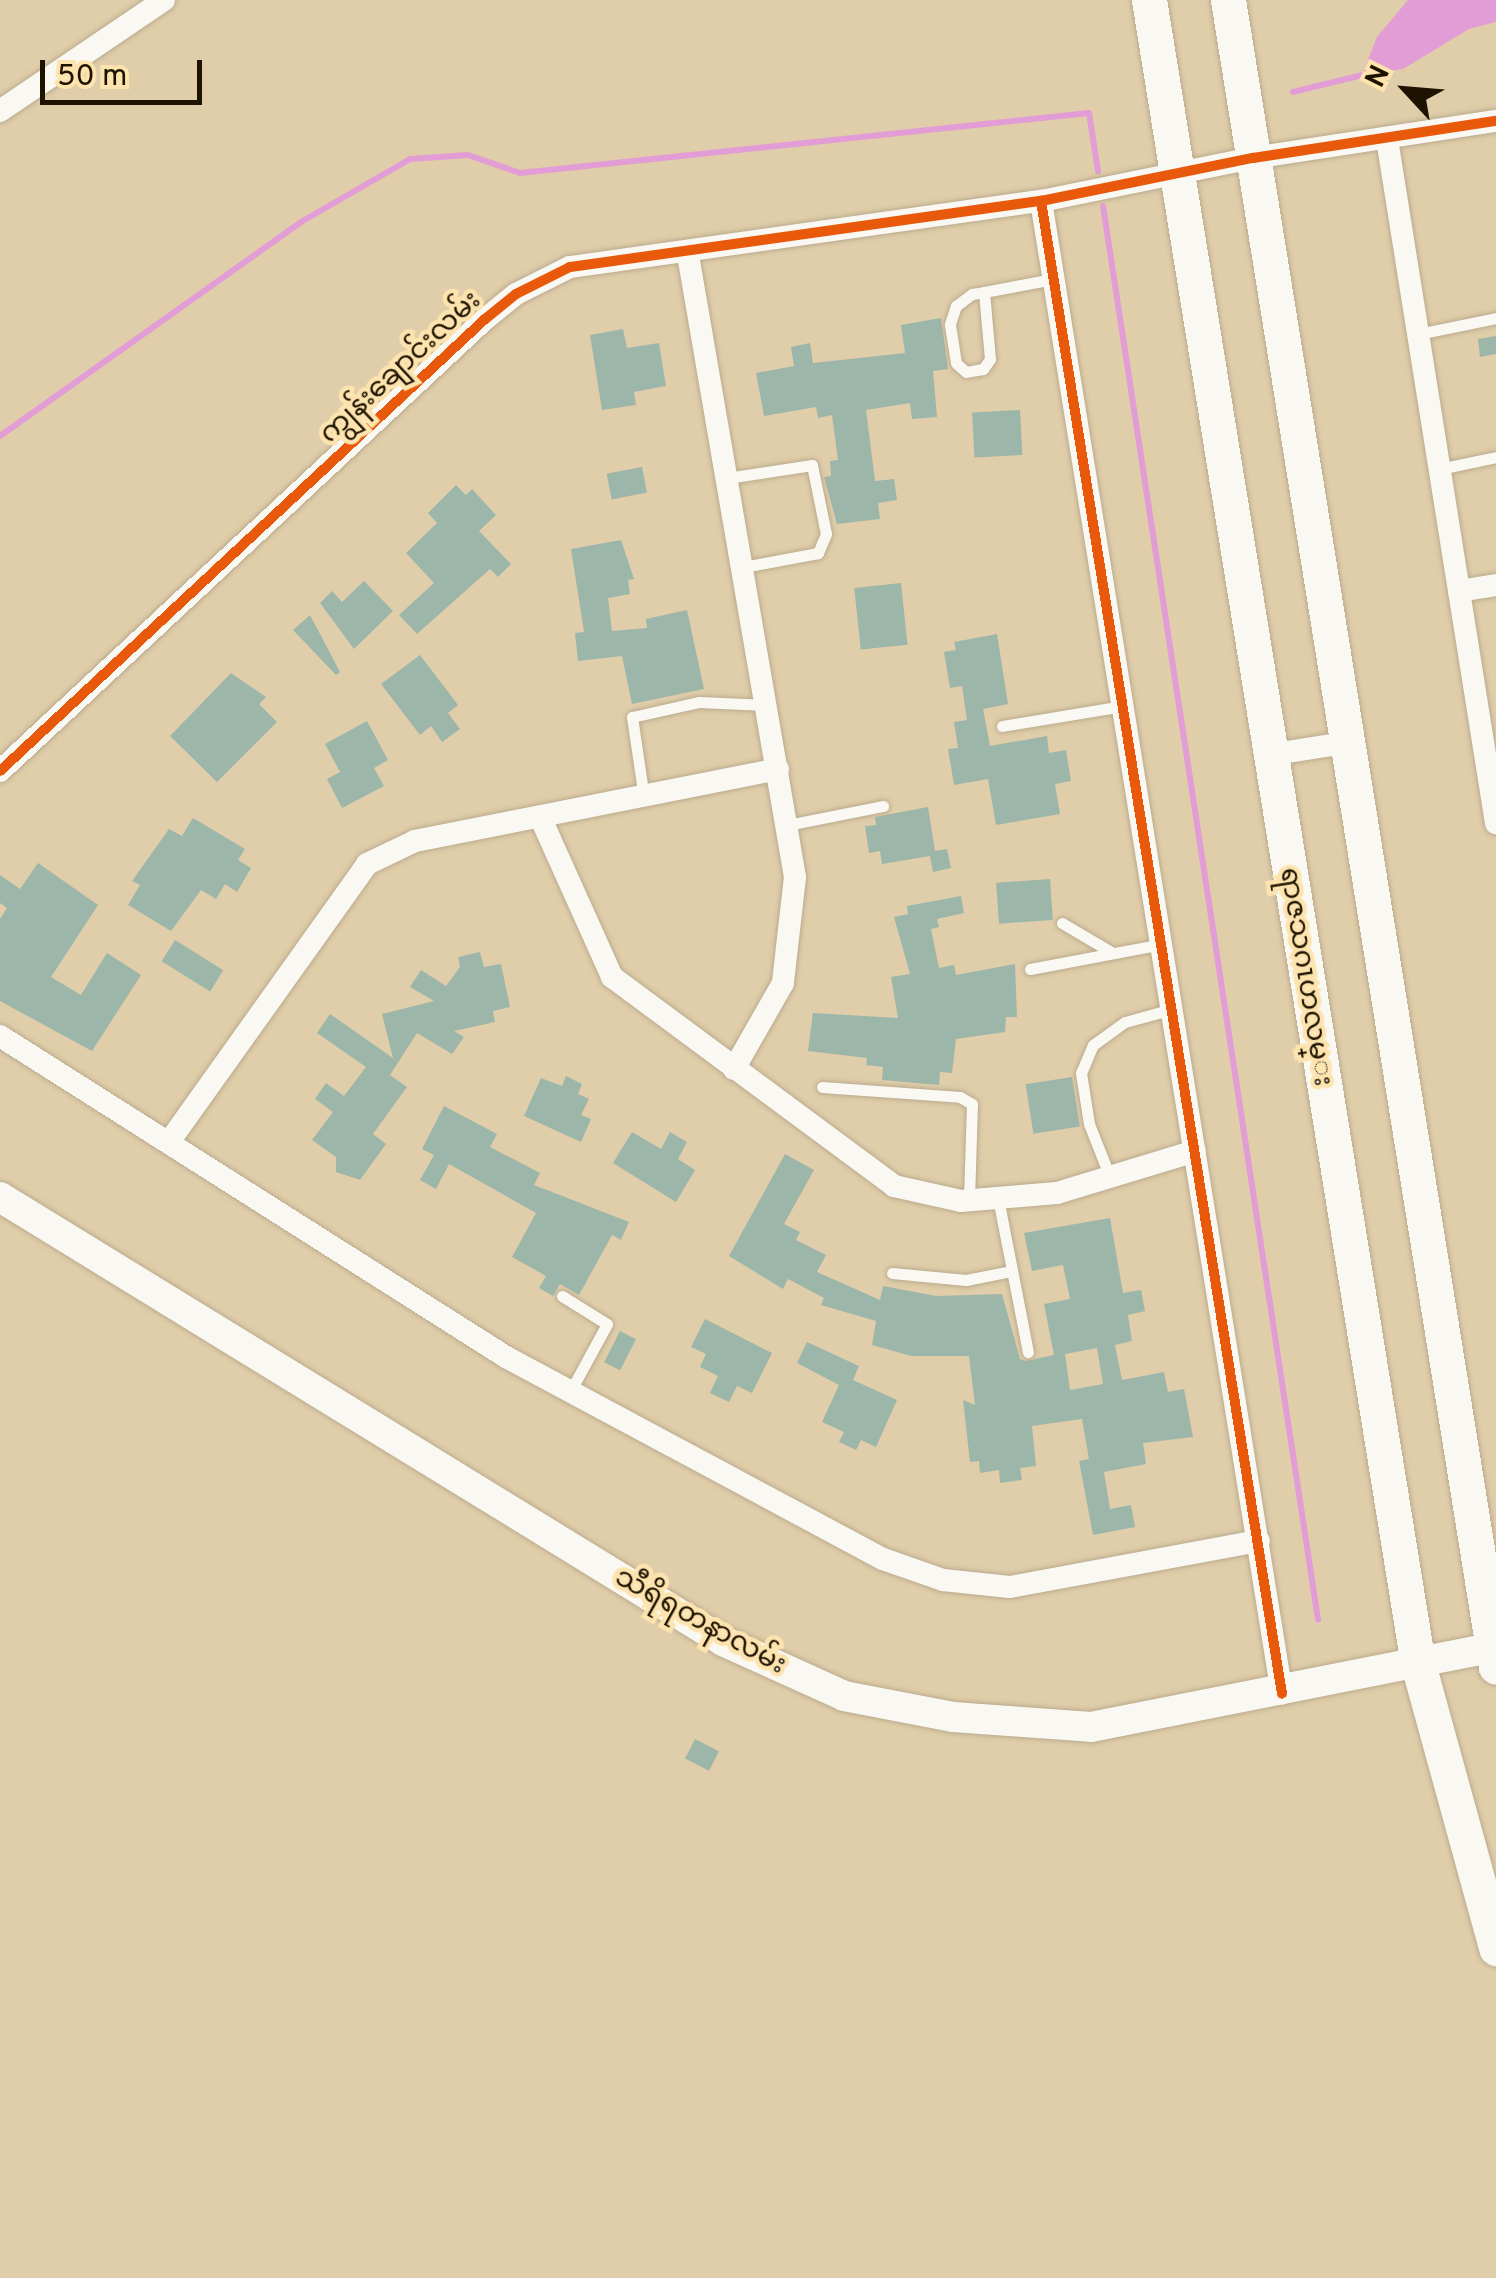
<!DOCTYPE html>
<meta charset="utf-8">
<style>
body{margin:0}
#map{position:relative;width:1496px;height:2278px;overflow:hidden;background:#e0cda9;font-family:Overpass,"Noto Sans Myanmar",sans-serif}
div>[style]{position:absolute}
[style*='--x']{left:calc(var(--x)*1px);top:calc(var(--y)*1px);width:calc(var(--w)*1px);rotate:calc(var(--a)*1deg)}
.water>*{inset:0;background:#e39dd6}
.stream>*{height:6px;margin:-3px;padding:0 3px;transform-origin:3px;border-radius:3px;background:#e39dd6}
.building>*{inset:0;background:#9db6aa;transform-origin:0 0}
.roads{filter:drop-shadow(0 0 2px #baab8e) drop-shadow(0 0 2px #baab8e)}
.lane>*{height:11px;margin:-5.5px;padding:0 5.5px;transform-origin:5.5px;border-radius:5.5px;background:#faf8f2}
.street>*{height:22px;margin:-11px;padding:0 11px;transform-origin:11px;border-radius:11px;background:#faf8f2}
.secondary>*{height:30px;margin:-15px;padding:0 15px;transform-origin:15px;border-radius:15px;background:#faf8f2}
.primary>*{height:35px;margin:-17.5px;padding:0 17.5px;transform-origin:17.5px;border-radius:17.5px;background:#faf8f2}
.cycleway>*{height:10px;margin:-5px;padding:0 5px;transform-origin:5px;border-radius:5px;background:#e8590c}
span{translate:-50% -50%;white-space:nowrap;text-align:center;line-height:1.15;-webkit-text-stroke:9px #fde4af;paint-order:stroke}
.street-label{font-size:28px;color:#1e1200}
.north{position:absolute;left:1356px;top:40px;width:100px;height:100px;-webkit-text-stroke:8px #fde4af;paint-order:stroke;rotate:296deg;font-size:28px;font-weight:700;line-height:40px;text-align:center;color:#1e1200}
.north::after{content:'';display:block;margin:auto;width:35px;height:45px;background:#1e1200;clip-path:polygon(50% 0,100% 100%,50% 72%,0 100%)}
.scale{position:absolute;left:40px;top:60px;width:162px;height:45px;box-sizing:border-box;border:5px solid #1e1200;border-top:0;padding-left:12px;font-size:30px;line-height:35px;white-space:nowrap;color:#1e1200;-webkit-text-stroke:8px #fde4af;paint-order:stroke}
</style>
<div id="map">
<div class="water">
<i style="clip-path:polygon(1408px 0,1496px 0,1496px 22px,1469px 29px,1403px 69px,1362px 75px,1377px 37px)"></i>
</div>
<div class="stream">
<i style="--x:1293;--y:92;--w:71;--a:-13.8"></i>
<i style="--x:1103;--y:206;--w:1430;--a:81.35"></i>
<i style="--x:0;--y:436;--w:369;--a:-35.4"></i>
<i style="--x:301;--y:222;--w:126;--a:-30"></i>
<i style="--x:410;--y:159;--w:58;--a:-3.9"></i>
<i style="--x:468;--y:155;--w:55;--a:19.1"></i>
<i style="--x:520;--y:173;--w:572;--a:-6.02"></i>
<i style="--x:1089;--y:113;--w:59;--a:81.2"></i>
</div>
<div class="building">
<i style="clip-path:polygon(941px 318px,948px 369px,933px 371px,937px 417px,912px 419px,910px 403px,866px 410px,875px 481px,894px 479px,897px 500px,878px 503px,880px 519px,837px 524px,824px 477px,831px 476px,830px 461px,838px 460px,832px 415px,818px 418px,816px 407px,764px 416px,756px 373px,794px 366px,791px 347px,810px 343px,813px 363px,905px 353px,901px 325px)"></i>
<i style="clip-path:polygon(623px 329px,627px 348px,659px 343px,666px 386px,634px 392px,636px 405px,602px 410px,590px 335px)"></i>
<i style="clip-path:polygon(1496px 336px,1496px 354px,1480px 357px,1478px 339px)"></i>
<i style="left:1020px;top:410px;width:45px;height:48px;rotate:87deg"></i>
<i style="left:642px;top:467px;width:26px;height:36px;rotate:79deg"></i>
<i style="clip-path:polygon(456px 485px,466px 495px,472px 489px,496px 515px,479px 531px,511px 564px,498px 577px,490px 569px,417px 634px,399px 615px,434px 583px,406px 553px,437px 523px,428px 513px)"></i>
<i style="clip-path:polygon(621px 540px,634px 579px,628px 580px,630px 594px,608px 598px,612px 631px,647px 628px,646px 619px,687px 610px,704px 689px,632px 704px,622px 656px,578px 661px,575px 633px,584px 632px,571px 549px)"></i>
<i style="clip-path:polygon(364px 581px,393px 611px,354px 649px,320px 603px,332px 591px,342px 602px)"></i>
<i style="left:901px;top:583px;width:62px;height:47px;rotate:84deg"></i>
<i style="clip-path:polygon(310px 615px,340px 672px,336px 675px,293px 630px)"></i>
<i style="clip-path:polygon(997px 634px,1008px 704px,983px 709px,990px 746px,1047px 736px,1049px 753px,1066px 750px,1071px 781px,1055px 784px,1060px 814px,996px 825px,988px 779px,954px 785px,948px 749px,958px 748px,954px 722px,967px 720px,962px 686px,950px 688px,944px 652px,956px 650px,954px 642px)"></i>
<i style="clip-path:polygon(420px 655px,458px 705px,448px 713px,460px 729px,442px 742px,431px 726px,420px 735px,381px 684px)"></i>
<i style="clip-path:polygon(231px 673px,266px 697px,259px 704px,277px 722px,217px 782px,170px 736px)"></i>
<i style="clip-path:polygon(367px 721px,388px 760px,374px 768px,384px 786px,342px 808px,327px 779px,340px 772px,325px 744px)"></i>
<i style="clip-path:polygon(928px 807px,935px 851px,947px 849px,951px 868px,933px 872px,930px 856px,882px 864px,880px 851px,869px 853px,865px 826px,876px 825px,875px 817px)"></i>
<i style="clip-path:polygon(193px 818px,245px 849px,238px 860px,251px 868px,237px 892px,225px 884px,216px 899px,201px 890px,171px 931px,128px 905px,140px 885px,132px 881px,169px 829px,182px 836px)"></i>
<i style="clip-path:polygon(38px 863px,98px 905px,51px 977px,81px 995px,107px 953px,141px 975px,92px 1051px,0 1001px,0 919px,7px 908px,0 903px,0 875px,20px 889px)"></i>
<i style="left:1050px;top:879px;width:41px;height:54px;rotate:86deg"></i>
<i style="clip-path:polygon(961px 896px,964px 913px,937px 919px,939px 927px,931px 929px,939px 968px,954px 965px,956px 975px,1015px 964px,1017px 1017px,1006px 1017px,1005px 1032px,956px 1039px,952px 1073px,940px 1072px,939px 1085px,882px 1080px,883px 1067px,866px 1065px,867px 1058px,808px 1051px,813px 1013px,898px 1018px,891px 977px,910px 974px,894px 917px,908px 914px,907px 906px)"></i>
<i style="left:175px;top:940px;width:57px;height:25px;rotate:32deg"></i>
<i style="clip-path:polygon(480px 952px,484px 967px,501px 964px,510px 1007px,493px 1011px,495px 1022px,454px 1031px,464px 1037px,452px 1054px,417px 1033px,390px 1075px,407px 1087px,373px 1134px,386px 1144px,360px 1180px,336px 1172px,336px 1157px,312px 1140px,333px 1112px,315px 1099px,326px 1083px,344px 1096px,366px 1067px,317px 1033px,330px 1014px,393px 1058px,382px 1014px,434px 1001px,410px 987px,421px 970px,446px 986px,460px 967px,458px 957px)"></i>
<i style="clip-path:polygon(566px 1076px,582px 1084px,578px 1094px,589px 1099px,581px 1115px,591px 1119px,581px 1142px,524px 1116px,541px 1078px,562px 1086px)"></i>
<i style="left:1072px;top:1077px;width:50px;height:47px;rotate:81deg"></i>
<i style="clip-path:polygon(444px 1106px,497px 1134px,490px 1147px,540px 1173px,534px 1185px,629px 1222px,621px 1240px,612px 1235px,579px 1295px,560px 1284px,553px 1296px,539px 1288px,546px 1276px,512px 1257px,536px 1213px,449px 1164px,436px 1189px,420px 1180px,434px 1155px,422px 1149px)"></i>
<i style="clip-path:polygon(632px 1132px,661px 1149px,670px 1132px,687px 1142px,678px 1159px,695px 1170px,676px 1202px,613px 1163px)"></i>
<i style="clip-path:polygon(evenodd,785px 1154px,814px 1170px,784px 1224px,800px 1232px,796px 1240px,826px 1255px,817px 1272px,880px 1300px,883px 1286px,936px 1296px,1002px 1294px,1020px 1359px,1026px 1361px,1054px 1355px,1044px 1304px,1070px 1299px,1063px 1265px,1032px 1271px,1024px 1233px,1110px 1218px,1123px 1293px,1141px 1290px,1145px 1311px,1128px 1315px,1132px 1341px,1115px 1345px,1122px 1380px,1164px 1372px,1168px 1392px,1184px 1389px,1193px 1437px,1143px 1443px,1146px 1464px,1104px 1472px,1110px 1509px,1131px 1505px,1135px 1527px,1093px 1535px,1079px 1461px,1089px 1459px,1082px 1419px,1032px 1426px,1036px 1466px,1020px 1468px,1022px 1480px,1000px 1483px,999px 1470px,980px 1473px,979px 1461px,970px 1462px,963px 1400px,975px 1405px,969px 1356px,911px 1356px,872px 1345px,876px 1321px,821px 1305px,824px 1298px,788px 1279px,783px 1289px,729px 1256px,785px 1154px,1097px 1348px,1103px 1384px,1070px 1390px,1065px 1354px,1097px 1348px)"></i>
<i style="clip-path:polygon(705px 1319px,772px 1353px,752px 1393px,737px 1386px,729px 1402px,710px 1393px,718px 1376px,700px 1367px,706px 1354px,691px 1347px)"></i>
<i style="left:620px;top:1331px;width:18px;height:35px;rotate:27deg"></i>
<i style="clip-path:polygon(807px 1342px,859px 1366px,853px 1380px,897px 1400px,876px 1447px,861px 1440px,856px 1450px,839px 1442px,844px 1432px,822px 1422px,839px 1385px,797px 1363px)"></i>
<i style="left:695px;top:1739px;width:27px;height:22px;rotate:27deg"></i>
</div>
<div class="roads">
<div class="lane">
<i style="--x:984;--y:292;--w:67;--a:84.9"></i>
<i style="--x:990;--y:359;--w:12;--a:125"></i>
<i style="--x:983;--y:369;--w:17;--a:170"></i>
<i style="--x:966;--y:372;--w:13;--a:-138"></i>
<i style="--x:956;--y:363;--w:39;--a:-99"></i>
<i style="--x:950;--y:324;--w:19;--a:-72"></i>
<i style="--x:956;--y:306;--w:20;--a:-37"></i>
<i style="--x:972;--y:294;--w:12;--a:-9"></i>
<i style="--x:984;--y:292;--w:70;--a:-10.7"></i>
<i style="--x:1418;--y:334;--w:80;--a:-11.6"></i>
<i style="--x:1439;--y:469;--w:58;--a:-11.9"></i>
<i style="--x:727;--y:478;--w:86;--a:-8.7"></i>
<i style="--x:812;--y:465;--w:70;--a:78.5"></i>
<i style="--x:826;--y:534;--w:21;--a:113"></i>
<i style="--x:818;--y:553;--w:76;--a:169.4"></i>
<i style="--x:1002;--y:726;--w:123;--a:-9.4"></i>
<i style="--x:644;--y:798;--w:82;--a:-98.4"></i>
<i style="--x:632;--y:717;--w:69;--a:-12.6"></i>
<i style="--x:699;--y:702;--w:68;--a:2.5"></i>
<i style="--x:787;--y:825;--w:98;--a:-11.2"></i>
<i style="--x:1062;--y:923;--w:59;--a:30.5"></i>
<i style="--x:1030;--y:969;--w:134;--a:-10.7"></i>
<i style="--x:822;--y:1087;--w:138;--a:4.1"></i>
<i style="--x:960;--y:1097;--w:14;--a:30"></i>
<i style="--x:972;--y:1104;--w:97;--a:91.8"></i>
<i style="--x:1110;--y:1177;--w:57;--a:-111.6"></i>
<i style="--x:1089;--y:1124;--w:52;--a:-98.9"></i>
<i style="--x:1081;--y:1073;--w:30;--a:-67"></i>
<i style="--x:1093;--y:1045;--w:39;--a:-36"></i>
<i style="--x:1125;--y:1022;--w:41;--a:-15.4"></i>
<i style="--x:998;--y:1198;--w:157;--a:79"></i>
<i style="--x:892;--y:1273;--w:74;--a:5.4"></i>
<i style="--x:966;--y:1280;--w:47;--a:-11.1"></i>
<i style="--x:562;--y:1296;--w:53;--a:31.9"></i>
<i style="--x:607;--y:1324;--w:77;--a:118.6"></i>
</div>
<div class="street">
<i style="--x:0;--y:111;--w:198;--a:-34.1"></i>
<i style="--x:1387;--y:139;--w:693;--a:80.95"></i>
<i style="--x:1041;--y:201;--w:1512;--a:80.83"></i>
<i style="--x:688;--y:255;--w:631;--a:80.24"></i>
<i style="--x:795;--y:877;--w:107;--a:96.5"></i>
<i style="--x:783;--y:983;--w:99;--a:119.7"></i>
<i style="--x:1459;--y:591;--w:37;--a:-9"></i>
<i style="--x:1269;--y:755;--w:77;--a:-9"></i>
<i style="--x:0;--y:771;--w:662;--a:-42.98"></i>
<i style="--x:484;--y:320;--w:41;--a:-39.1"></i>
<i style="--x:516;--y:294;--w:60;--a:-26.6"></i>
<i style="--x:570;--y:267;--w:476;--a:-8"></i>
<i style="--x:1041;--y:201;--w:216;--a:-11.5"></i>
<i style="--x:1253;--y:158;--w:246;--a:-8.7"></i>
<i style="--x:542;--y:821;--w:171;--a:65.8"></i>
<i style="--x:612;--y:977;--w:351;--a:36.5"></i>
<i style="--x:894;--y:1186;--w:69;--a:12.6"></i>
<i style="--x:961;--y:1201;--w:96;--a:-4.8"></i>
<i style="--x:1057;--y:1193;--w:144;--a:-16.9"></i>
<i style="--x:0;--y:1036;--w:599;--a:32.39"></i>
<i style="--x:506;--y:1357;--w:428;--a:28.2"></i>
<i style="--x:883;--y:1559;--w:64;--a:19.3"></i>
<i style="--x:943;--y:1580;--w:67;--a:6"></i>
<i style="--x:1010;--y:1587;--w:253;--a:-10.5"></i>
<i style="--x:169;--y:1142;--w:341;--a:-54.5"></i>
<i style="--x:367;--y:864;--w:53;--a:-25.6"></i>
<i style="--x:415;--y:841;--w:370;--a:-11.2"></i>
</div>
<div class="secondary">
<i style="--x:0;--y:1197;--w:848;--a:31.55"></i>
<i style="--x:723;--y:1641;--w:133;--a:24.4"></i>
<i style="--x:844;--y:1696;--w:111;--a:10.9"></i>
<i style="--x:953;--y:1717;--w:138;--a:4.1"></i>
<i style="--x:1091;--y:1727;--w:408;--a:-11.2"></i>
</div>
<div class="primary">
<i style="--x:1149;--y:0;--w:1686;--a:80.82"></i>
<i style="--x:1418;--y:1664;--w:295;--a:74.6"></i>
<i style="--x:1228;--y:0;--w:1688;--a:80.87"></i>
</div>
</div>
<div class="cycleway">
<i style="--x:1041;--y:201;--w:1512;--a:80.83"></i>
<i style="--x:0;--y:771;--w:662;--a:-42.98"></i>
<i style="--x:484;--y:320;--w:41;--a:-39.1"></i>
<i style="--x:516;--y:294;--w:60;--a:-26.6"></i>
<i style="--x:570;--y:267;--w:476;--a:-8"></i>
<i style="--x:1041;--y:201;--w:216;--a:-11.5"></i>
<i style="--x:1253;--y:158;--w:246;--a:-8.7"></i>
</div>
<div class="street-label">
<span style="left:401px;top:368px;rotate:-43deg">ကျွန်းချောင်းလမ်း</span>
<span style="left:1305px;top:977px;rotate:81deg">ရာဇသဂၤဟလမ္း</span>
<span style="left:700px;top:1622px;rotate:29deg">သီရိရတနာလမ်း</span>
</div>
<div class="north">N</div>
<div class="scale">50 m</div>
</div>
